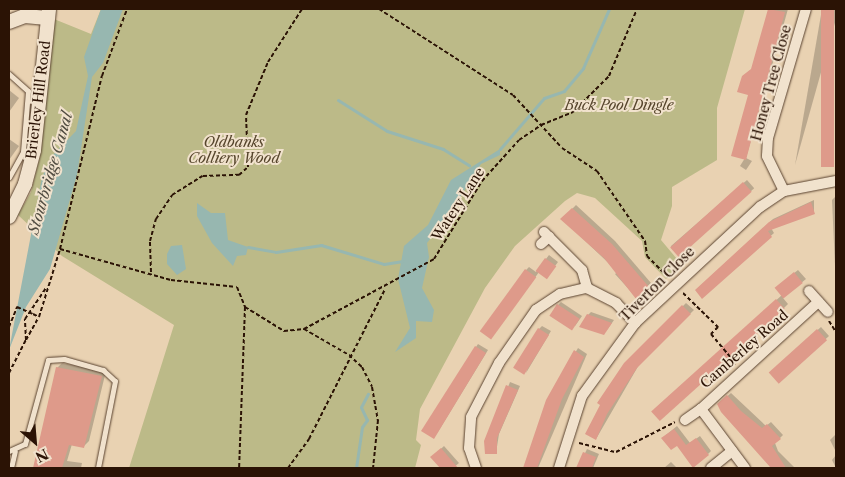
<!DOCTYPE html>
<style>
body{margin:0}
#map{position:relative;width:845px;height:477px;overflow:hidden;background:#e9d2b2;font-family:"Libre Caslon Text",serif}
div>[style]{position:absolute}
[style*='--x']{left:calc(var(--x)*1px);top:calc(var(--y)*1px);width:calc(var(--w)*1px);rotate:calc(var(--a)*1deg)}
.green>*{inset:0;background:#bcba88}
.water>*{inset:0;background:#97b7b0}
.shadow>*{inset:0;background:#0003;transform-origin:0 0}
.stream>*{height:3px;margin:-1.5px;padding:0 1.5px;transform-origin:1.5px;border-radius:1.5px;background:#97b7b0}
.building>*{inset:0;background:#de9a8a;transform-origin:0 0}
.path>*{height:2px;margin-top:-1px;transform-origin:0;background:repeating-linear-gradient(90deg,#2b1305 0 4px,transparent 0 6.5px)}
.roads{filter:drop-shadow(0 0 1px #5a4330) drop-shadow(0 0 1px #5a4330)}
.lane>*{height:5px;margin:-2.5px;padding:0 2.5px;transform-origin:2.5px;border-radius:2.5px;background:#f1e2cd}
.street>*{height:10px;margin:-5px;padding:0 5px;transform-origin:5px;border-radius:5px;background:#f1e2cd}
.secondary>*{height:14px;margin:-7px;padding:0 7px;transform-origin:7px;border-radius:7px;background:#f1e2cd}
.path-bridge>*{height:2px;margin-top:-1px;transform-origin:0;background:repeating-linear-gradient(90deg,#2b1305 0 4px,transparent 0 6.5px)}
span{translate:-50% -50%;white-space:nowrap;text-align:center;line-height:1.15;-webkit-text-stroke:4px #f1e2cd;paint-order:stroke}
.street-label{font-size:14px;color:#2b1305}
.park-label{font-size:14px;color:#56452c;font-style:italic}
.water-label{font-size:15px;color:#514c41;font-style:italic}
.frame{position:absolute;inset:0;border:10px solid #2b1305;pointer-events:none}
.north{position:absolute;left:10px;top:417px;width:50px;height:50px;-webkit-text-stroke:4px #f1e2cd;paint-order:stroke;rotate:153deg;font-size:14px;font-weight:700;line-height:20px;text-align:center;color:#2b1305}
.north::after{content:'';display:block;margin:auto;width:18px;height:22px;background:#2b1305;clip-path:polygon(50% 0,100% 100%,50% 72%,0 100%)}
</style>
<div id="map">
<div class="green">
<i style="clip-path:polygon(101px 9px,745px 9px,717px 108px,717px 160px,672px 187px,672px 206px,661px 240px,682px 265px,666px 279px,645px 257px,642px 241px,595px 198px,577px 193px,565px 201px,515px 246px,485px 288px,420px 409px,416px 440px,421px 445px,415px 468px,129px 468px,174px 325px,62px 256px,18px 215px,31px 192px,40px 156px,54px 19px,91px 34px)"></i>
</div>
<div class="water">
<i style="clip-path:polygon(101px 9px,123px 9px,103px 63px,92px 77px,77px 175px,50px 269px,26px 307px,9px 350px,42px 177px,52px 156px,76px 131px,88px 76px,84px 57px)"></i>
<i style="clip-path:polygon(500px 149px,500px 155px,481px 164px,457px 202px,456px 218px,450px 214px,427px 243px,429px 257px,422px 288px,434px 310px,432px 322px,416px 321px,416px 338px,395px 352px,410px 328px,398px 279px,404px 246px,428px 225px,451px 180px)"></i>
<i style="clip-path:polygon(197px 203px,211px 213px,225px 213px,228px 240px,248px 247px,246px 255px,237px 256px,233px 266px,212px 243px,197px 216px)"></i>
<i style="clip-path:polygon(182px 245px,186px 269px,177px 275px,167px 264px,167px 254px,171px 246px)"></i>
</div>
<div class="shadow">
<i style="clip-path:polygon(772px 9px,788px 9px,746px 158px,752px 161px,746px 170px,740px 166px,745px 158px,752px 69px)"></i>
<i style="clip-path:polygon(822px 9px,836px 9px,836px 19px,795px 165px)"></i>
<i style="clip-path:polygon(9px 90px,19px 98px,9px 112px)"></i>
<i style="clip-path:polygon(9px 139px,19px 146px,9px 160px)"></i>
<i style="left:747px;top:180px;width:11px;height:101px;rotate:49deg"></i>
<i style="clip-path:polygon(836px 196px,836px 288px,832px 200px)"></i>
<i style="clip-path:polygon(814px 200px,814px 213px,771px 228px,774px 233px,703px 297px,696px 290px,773px 219px)"></i>
<i style="clip-path:polygon(576px 205px,615px 241px,651px 283px,636px 297px,615px 274px,618px 272px,562px 219px)"></i>
<i style="clip-path:polygon(549px 255px,558px 262px,549px 274px,539px 272px,527px 289px,526px 270px,529px 267px,536px 272px)"></i>
<i style="clip-path:polygon(798px 270px,806px 279px,783px 298px,788px 304px,784px 308px,657px 407px,782px 295px,779px 285px)"></i>
<i style="clip-path:polygon(561px 302px,582px 316px,575px 326px,558px 305px)"></i>
<i style="clip-path:polygon(686px 303px,694px 310px,640px 363px,596px 439px,602px 405px,625px 364px)"></i>
<i style="clip-path:polygon(591px 312px,614px 320px,607px 330px,588px 315px)"></i>
<i style="clip-path:polygon(542px 326px,551px 331px,526px 373px,539px 329px)"></i>
<i style="left:821px;top:327px;width:12px;height:65px;rotate:48deg"></i>
<i style="clip-path:polygon(478px 344px,488px 350px,436px 435px,476px 347px)"></i>
<i style="clip-path:polygon(578px 348px,587px 354px,538px 468px,524px 468px,547px 401px)"></i>
<i style="clip-path:polygon(62px 363px,106px 371px,89px 441px,84px 446px,72px 444px,67px 461px,82px 463px,81px 468px,34px 468px,57px 368px)"></i>
<i style="clip-path:polygon(510px 382px,520px 386px,499px 434px,496px 453px,486px 441px)"></i>
<i style="clip-path:polygon(731px 393px,766px 426px,771px 422px,783px 435px,775px 443px,778px 451px,795px 468px,771px 468px,722px 401px)"></i>
<i style="clip-path:polygon(677px 426px,690px 443px,700px 436px,711px 451px,708px 454px,677px 444px,666px 435px)"></i>
<i style="clip-path:polygon(836px 434px,836px 452px,830px 440px)"></i>
<i style="clip-path:polygon(444px 446px,459px 463px,453px 468px,442px 468px,432px 457px)"></i>
<i style="clip-path:polygon(587px 449px,599px 454px,593px 468px,578px 468px)"></i>
<i style="clip-path:polygon(836px 455px,836px 468px,832px 460px)"></i>
<i style="clip-path:polygon(671px 462px,677px 468px,664px 468px)"></i>
</div>
<div class="stream">
<i style="--x:338;--y:100;--w:58;--a:32.3"></i>
<i style="--x:387;--y:131;--w:59;--a:17.8"></i>
<i style="--x:443;--y:149;--w:31;--a:32"></i>
<i style="--x:500;--y:149;--w:67;--a:-49.2"></i>
<i style="--x:544;--y:98;--w:21;--a:-19"></i>
<i style="--x:564;--y:91;--w:30;--a:-50"></i>
<i style="--x:583;--y:68;--w:64;--a:-66.2"></i>
<i style="--x:248;--y:247;--w:28;--a:10"></i>
<i style="--x:276;--y:252;--w:46;--a:-8.8"></i>
<i style="--x:321;--y:245;--w:66;--a:16.8"></i>
<i style="--x:384;--y:264;--w:19;--a:-9"></i>
<i style="--x:356;--y:468;--w:41;--a:-81.7"></i>
<i style="--x:362;--y:427;--w:9;--a:-54"></i>
<i style="--x:367;--y:420;--w:14;--a:-115"></i>
<i style="--x:361;--y:407;--w:15;--a:-62"></i>
</div>
<div class="building">
<i style="clip-path:polygon(768px 9px,785px 12px,746px 160px,731px 156px,748px 95px,737px 92px,742px 76px,751px 69px)"></i>
<i style="left:821px;top:9px;width:13px;height:158px"></i>
<i style="left:743px;top:182px;width:13px;height:98px;rotate:48deg"></i>
<i style="clip-path:polygon(811px 202px,815px 214px,768px 231px,772px 237px,702px 299px,695px 290px,769px 222px)"></i>
<i style="clip-path:polygon(572px 208px,612px 244px,649px 287px,636px 299px,604px 258px,560px 219px)"></i>
<i style="left:545px;top:258px;width:14px;height:16px;rotate:36deg"></i>
<i style="left:525px;top:269px;width:14px;height:77px;rotate:36deg"></i>
<i style="left:794px;top:272px;width:14px;height:25px;rotate:51deg"></i>
<i style="left:776px;top:299px;width:13px;height:168px;rotate:48deg"></i>
<i style="left:557px;top:304px;width:27px;height:14px;rotate:33deg"></i>
<i style="clip-path:polygon(682px 305px,691px 314px,637px 368px,607px 414px,596px 440px,585px 434px,600px 405px,597px 403px,624px 363px)"></i>
<i style="clip-path:polygon(587px 314px,612px 323px,604px 335px,579px 327px)"></i>
<i style="left:538px;top:328px;width:13px;height:47px;rotate:32deg"></i>
<i style="left:817px;top:329px;width:15px;height:65px;rotate:48deg"></i>
<i style="clip-path:polygon(475px 346px,486px 353px,434px 439px,421px 431px)"></i>
<i style="clip-path:polygon(574px 350px,584px 357px,562px 399px,537px 468px,523px 468px,546px 400px)"></i>
<i style="clip-path:polygon(56px 367px,102px 376px,84px 448px,69px 445px,62px 468px,33px 468px)"></i>
<i style="clip-path:polygon(506px 385px,518px 390px,497px 438px,497px 454px,485px 454px,484px 441px)"></i>
<i style="clip-path:polygon(727px 395px,741px 411px,762px 428px,767px 424px,781px 439px,772px 446px,786px 468px,771px 468px,721px 412px,717px 404px)"></i>
<i style="clip-path:polygon(674px 429px,686px 445px,696px 438px,709px 455px,693px 468px,677px 446px,671px 450px,661px 438px)"></i>
<i style="clip-path:polygon(441px 448px,458px 468px,440px 468px,430px 457px)"></i>
<i style="clip-path:polygon(583px 452px,596px 457px,592px 468px,576px 468px)"></i>
</div>
<div class="path">
<i style="--x:379;--y:9;--w:159;--a:32.7"></i>
<i style="--x:513;--y:95;--w:72;--a:47.2"></i>
<i style="--x:562;--y:148;--w:42;--a:33.3"></i>
<i style="--x:597;--y:171;--w:85;--a:55.6"></i>
<i style="--x:645;--y:241;--w:15;--a:82"></i>
<i style="--x:647;--y:256;--w:31;--a:45"></i>
<i style="--x:60;--y:249;--w:115;--a:15.6"></i>
<i style="--x:171;--y:280;--w:66;--a:6.1"></i>
<i style="--x:237;--y:287;--w:22;--a:68"></i>
<i style="--x:245;--y:307;--w:161;--a:92.1"></i>
<i style="--x:151;--y:272;--w:31;--a:-92"></i>
<i style="--x:150;--y:241;--w:23;--a:-75"></i>
<i style="--x:156;--y:219;--w:29;--a:-56"></i>
<i style="--x:172;--y:195;--w:36;--a:-32"></i>
<i style="--x:203;--y:176;--w:36;--a:-2"></i>
<i style="--x:239;--y:175;--w:12;--a:-42"></i>
<i style="--x:248;--y:167;--w:52;--a:-92.2"></i>
<i style="--x:246;--y:115;--w:57;--a:-67.5"></i>
<i style="--x:268;--y:62;--w:63;--a:-57.3"></i>
<i style="--x:683;--y:293;--w:49;--a:44.2"></i>
<i style="--x:718;--y:327;--w:10;--a:135"></i>
<i style="--x:711;--y:334;--w:39;--a:50"></i>
<i style="--x:245;--y:307;--w:46;--a:31.6"></i>
<i style="--x:284;--y:331;--w:20;--a:-6"></i>
<i style="--x:304;--y:329;--w:148;--a:-28.3"></i>
<i style="--x:434;--y:259;--w:92;--a:-58.4"></i>
<i style="--x:482;--y:181;--w:55;--a:-47.9"></i>
<i style="--x:519;--y:140;--w:27;--a:-34"></i>
<i style="--x:541;--y:125;--w:35;--a:-22"></i>
<i style="--x:573;--y:112;--w:51;--a:-45"></i>
<i style="--x:609;--y:76;--w:73;--a:-67.3"></i>
<i style="--x:33;--y:314;--w:7;--a:27"></i>
<i style="--x:829;--y:321;--w:13;--a:58"></i>
<i style="--x:9;--y:327;--w:22;--a:-68"></i>
<i style="--x:304;--y:329;--w:52;--a:30"></i>
<i style="--x:349;--y:355;--w:18;--a:43"></i>
<i style="--x:362;--y:367;--w:22;--a:63"></i>
<i style="--x:372;--y:387;--w:34;--a:80"></i>
<i style="--x:378;--y:420;--w:48;--a:95.9"></i>
<i style="--x:26;--y:340;--w:26;--a:-61"></i>
<i style="--x:39;--y:317;--w:71;--a:-72.8"></i>
<i style="--x:60;--y:249;--w:178;--a:-76.4"></i>
<i style="--x:102;--y:76;--w:72;--a:-69.5"></i>
<i style="--x:9;--y:373;--w:37;--a:-63"></i>
<i style="--x:26;--y:340;--w:21;--a:-93"></i>
<i style="--x:25;--y:319;--w:37;--a:-56"></i>
<i style="--x:579;--y:443;--w:38;--a:14"></i>
<i style="--x:616;--y:452;--w:66;--a:-27"></i>
<i style="--x:288;--y:468;--w:36;--a:-54"></i>
<i style="--x:309;--y:439;--w:168;--a:-63.1"></i>
</div>
<div class="roads">
<div class="lane">
<i style="--x:9;--y:74;--w:25;--a:42"></i>
<i style="--x:28;--y:91;--w:61;--a:94.7"></i>
<i style="--x:23;--y:152;--w:29;--a:119"></i>
<i style="--x:9;--y:451;--w:17;--a:-24"></i>
<i style="--x:25;--y:444;--w:87;--a:-74.7"></i>
<i style="--x:48;--y:360;--w:16;--a:-4"></i>
<i style="--x:64;--y:359;--w:41;--a:15.8"></i>
<i style="--x:103;--y:370;--w:16;--a:43"></i>
<i style="--x:115;--y:381;--w:89;--a:101.1"></i>
<i style="--x:11;--y:468;--w:17;--a:-77"></i>
</div>
<div class="street">
<i style="--x:784;--y:191;--w:39;--a:-116"></i>
<i style="--x:767;--y:156;--w:18;--a:-87"></i>
<i style="--x:768;--y:138;--w:134;--a:-73.6"></i>
<i style="--x:544;--y:232;--w:54;--a:45"></i>
<i style="--x:582;--y:270;--w:19;--a:74"></i>
<i style="--x:541;--y:244;--w:11;--a:-41"></i>
<i style="--x:809;--y:291;--w:28;--a:48"></i>
<i style="--x:685;--y:420;--w:19;--a:-35"></i>
<i style="--x:476;--y:468;--w:21;--a:-109"></i>
<i style="--x:469;--y:448;--w:31;--a:-86"></i>
<i style="--x:471;--y:417;--w:61;--a:-62.6"></i>
<i style="--x:499;--y:363;--w:65;--a:-55.1"></i>
<i style="--x:536;--y:310;--w:29;--a:-34"></i>
<i style="--x:560;--y:294;--w:28;--a:-13"></i>
<i style="--x:587;--y:288;--w:33;--a:27"></i>
<i style="--x:616;--y:303;--w:28;--a:46"></i>
<i style="--x:559;--y:468;--w:76;--a:-72.3"></i>
<i style="--x:582;--y:396;--w:90;--a:-54"></i>
<i style="--x:635;--y:323;--w:171;--a:-42.9"></i>
<i style="--x:760;--y:207;--w:29;--a:-34"></i>
<i style="--x:784;--y:191;--w:53;--a:-10.9"></i>
<i style="--x:711;--y:468;--w:27;--a:-39"></i>
<i style="--x:745;--y:468;--w:74;--a:-126.7"></i>
<i style="--x:701;--y:409;--w:159;--a:-42.4"></i>
</div>
<div class="secondary">
<i style="--x:9;--y:22;--w:17;--a:-21"></i>
<i style="--x:25;--y:16;--w:22;--a:5"></i>
<i style="--x:9;--y:217;--w:37;--a:-64"></i>
<i style="--x:25;--y:184;--w:35;--a:-75"></i>
<i style="--x:34;--y:150;--w:142;--a:-83.9"></i>
</div>
</div>
<div class="path-bridge">
<i style="--x:17;--y:307;--w:17;--a:24"></i>
</div>
<div class="street-label">
<span style="left:771px;top:83px;rotate:-75deg">Honey Tree Close</span>
<span style="left:38px;top:100px;rotate:-83deg">Brierley Hill Road</span>
<span style="left:458px;top:204px;rotate:-57deg">Watery Lane</span>
<span style="left:657px;top:284px;rotate:-45deg">Tiverton Close</span>
<span style="left:744px;top:349px;rotate:-41deg">Camberley Road</span>
</div>
<div class="park-label">
<span style="left:619px;top:105px">Buck Pool Dingle</span>
<span style="left:234px;top:150px">Oldbanks<br>Colliery Wood</span>
</div>
<div class="water-label">
<span style="left:50px;top:173px;rotate:-74deg">Stourbridge Canal</span>
</div>
<div class="frame"></div>
<div class="north">N</div>
</div>
